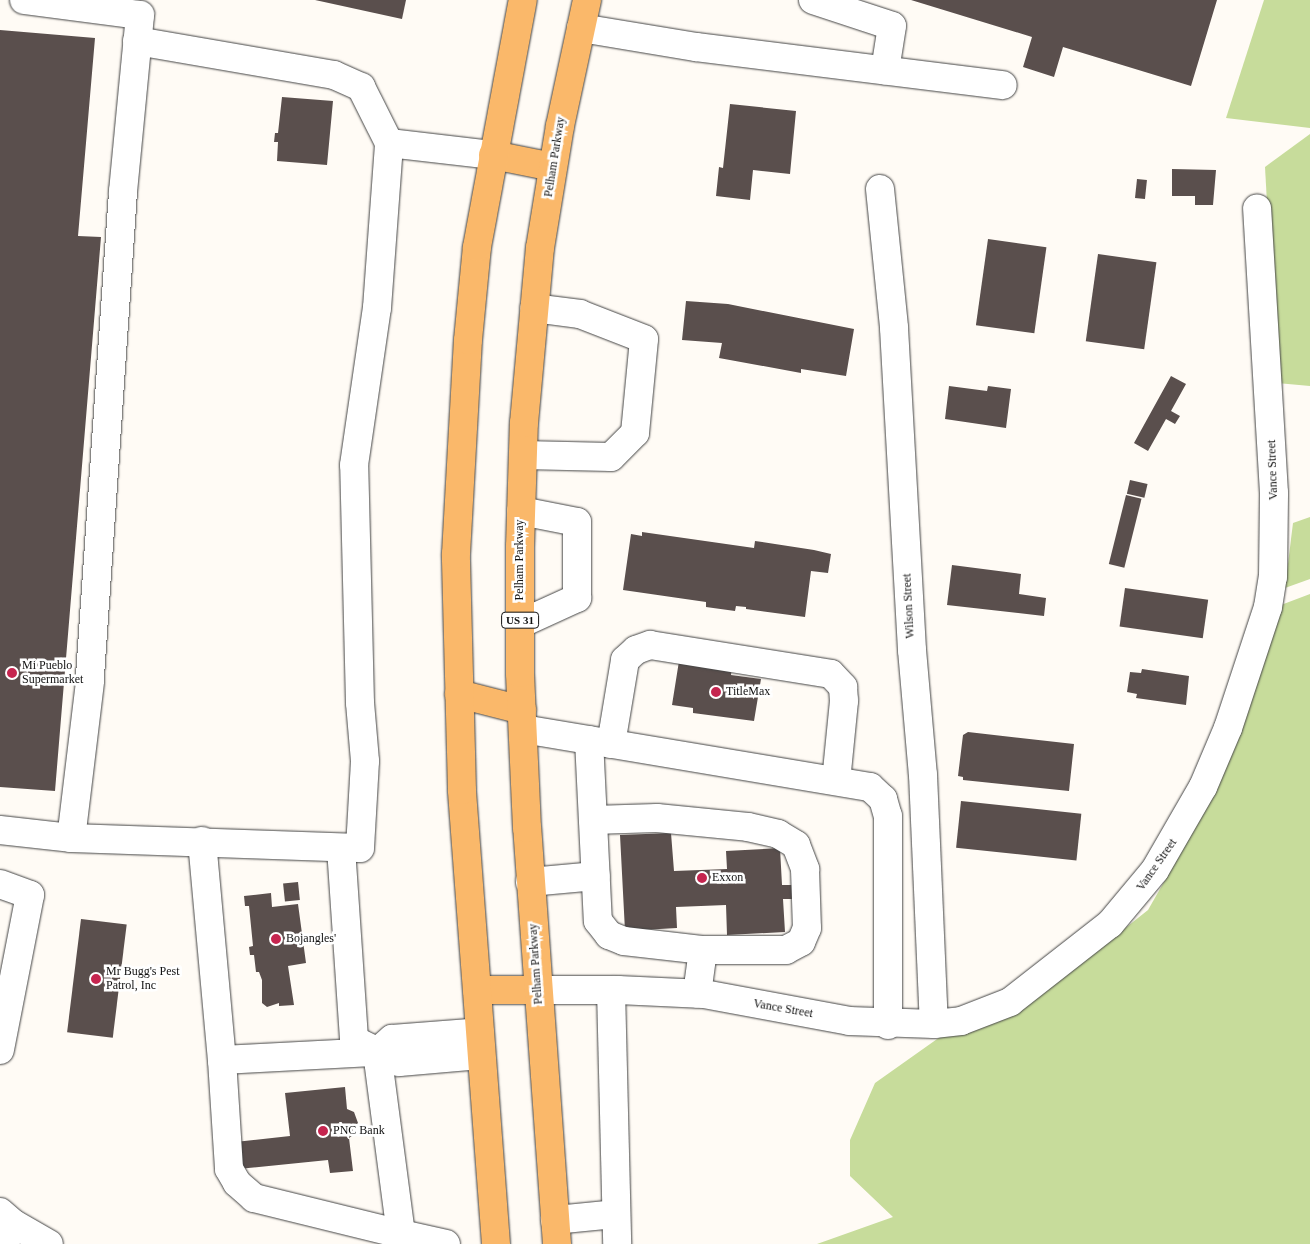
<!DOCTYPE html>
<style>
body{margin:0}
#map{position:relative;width:1310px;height:1244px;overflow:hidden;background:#fffbf5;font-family:Georgia,serif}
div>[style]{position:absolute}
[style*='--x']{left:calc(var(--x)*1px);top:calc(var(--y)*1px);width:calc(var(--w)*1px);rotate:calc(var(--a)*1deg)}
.forest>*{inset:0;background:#c7dc9b}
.building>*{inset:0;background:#5a4f4d;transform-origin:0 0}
.roads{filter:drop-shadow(0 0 1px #444) drop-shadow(0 0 1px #444)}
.minor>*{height:28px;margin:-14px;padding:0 14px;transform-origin:14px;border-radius:14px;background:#fff}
.major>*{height:28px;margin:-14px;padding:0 14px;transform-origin:14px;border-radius:14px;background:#fab86a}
.dots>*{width:14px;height:14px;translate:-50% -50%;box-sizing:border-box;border:2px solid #fff;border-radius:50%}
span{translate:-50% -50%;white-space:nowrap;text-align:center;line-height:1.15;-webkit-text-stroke:5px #fff;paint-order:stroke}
.shield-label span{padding:1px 4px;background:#fff;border:1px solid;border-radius:4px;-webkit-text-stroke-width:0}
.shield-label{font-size:11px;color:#111;font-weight:700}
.street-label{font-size:12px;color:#111}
.poi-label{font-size:12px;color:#111}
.left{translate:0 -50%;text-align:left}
</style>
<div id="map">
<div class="forest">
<i style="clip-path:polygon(1264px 0,1310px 0,1310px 128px,1226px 118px)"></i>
<i style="clip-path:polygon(1310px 134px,1310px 386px,1277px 383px,1265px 167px)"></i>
<i style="clip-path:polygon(1310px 517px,1310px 579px,1285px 588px,1293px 523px)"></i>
<i style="clip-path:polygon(1310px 594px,1310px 1244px,817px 1244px,893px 1217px,850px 1176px,850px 1140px,875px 1083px,947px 1032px,1021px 1011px,1148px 910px,1213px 796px,1273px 608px)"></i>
</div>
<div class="building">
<i style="clip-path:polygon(315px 0,406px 0,402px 19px)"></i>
<i style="clip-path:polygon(911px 0,1217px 0,1191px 86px,1063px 47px,1054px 77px,1023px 67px,1032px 37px)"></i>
<i style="clip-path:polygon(0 30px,95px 38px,78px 236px,101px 237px,55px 791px,0 787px)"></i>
<i style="clip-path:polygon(282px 97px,333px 101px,327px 165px,277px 161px,278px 142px,274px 142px,275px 133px,278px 133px)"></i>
<i style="clip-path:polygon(730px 104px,796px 111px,790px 174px,753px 170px,750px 200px,716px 196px,719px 167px,723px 168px)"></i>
<i style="clip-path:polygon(1172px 169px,1216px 170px,1213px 205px,1195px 205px,1195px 196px,1172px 196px)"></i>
<i style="left:1137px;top:179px;width:10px;height:19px;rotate:6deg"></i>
<i style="left:988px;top:239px;width:59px;height:87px;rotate:8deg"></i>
<i style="left:1098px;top:254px;width:59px;height:88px;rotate:8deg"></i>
<i style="clip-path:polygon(686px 301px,728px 304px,854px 329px,846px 376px,801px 369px,801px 373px,719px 358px,722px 343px,682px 340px)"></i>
<i style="clip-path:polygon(1171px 376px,1186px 384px,1171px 411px,1180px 416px,1175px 424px,1166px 419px,1148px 451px,1134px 443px)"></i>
<i style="clip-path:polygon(949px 386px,987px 391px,988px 386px,1011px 389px,1006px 428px,945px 419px)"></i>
<i style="left:1130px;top:480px;width:18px;height:14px;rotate:13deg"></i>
<i style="left:1126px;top:495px;width:16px;height:71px;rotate:14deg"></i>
<i style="clip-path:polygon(642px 532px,754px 548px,755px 541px,814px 550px,831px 554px,828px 573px,811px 571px,805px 617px,746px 609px,746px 607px,736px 606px,735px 611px,706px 607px,706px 602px,623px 590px,631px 534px,642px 536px)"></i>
<i style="clip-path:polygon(952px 565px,1021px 574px,1019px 594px,1046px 598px,1044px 616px,947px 605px)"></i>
<i style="left:1125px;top:588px;width:84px;height:39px;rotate:8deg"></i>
<i style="clip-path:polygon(679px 661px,732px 666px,731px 675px,761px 679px,754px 721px,693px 713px,693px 708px,672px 705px)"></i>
<i style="clip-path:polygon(1142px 669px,1189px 676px,1186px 705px,1136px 698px,1137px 694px,1127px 692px,1130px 672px,1141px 673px)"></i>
<i style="clip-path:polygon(968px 732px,1074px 744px,1069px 791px,963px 780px,963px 777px,958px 776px,963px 735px)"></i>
<i style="left:961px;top:801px;width:121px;height:47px;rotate:6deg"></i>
<i style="clip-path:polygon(671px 833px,674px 871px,727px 869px,726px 851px,780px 848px,782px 885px,792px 885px,793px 899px,783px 899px,785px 932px,727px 935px,726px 905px,676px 907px,677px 928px,625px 931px,620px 835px)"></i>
<i style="left:298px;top:882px;width:18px;height:15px;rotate:84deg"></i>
<i style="clip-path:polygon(271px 893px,272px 907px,298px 904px,306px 963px,288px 966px,294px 1005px,279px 1006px,279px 1003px,267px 1007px,262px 1003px,262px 980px,259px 972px,256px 972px,254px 955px,250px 955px,249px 947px,253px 946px,249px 906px,245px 906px,244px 896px)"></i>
<i style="left:81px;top:919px;width:46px;height:114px;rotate:7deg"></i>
<i style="clip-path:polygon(345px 1087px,347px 1109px,354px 1112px,358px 1123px,356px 1133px,349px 1138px,353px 1171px,330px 1173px,328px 1160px,238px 1169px,235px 1142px,290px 1136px,285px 1093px)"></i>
</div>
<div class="roads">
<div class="minor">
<i style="--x:24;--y:0;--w:117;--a:7.4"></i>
<i style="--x:140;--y:15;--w:178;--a:95.5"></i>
<i style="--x:123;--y:192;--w:491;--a:93.9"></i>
<i style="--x:90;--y:682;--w:157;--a:96.9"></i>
<i style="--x:813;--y:0;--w:83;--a:18.2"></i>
<i style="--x:892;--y:26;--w:45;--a:99"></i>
<i style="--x:581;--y:28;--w:117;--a:9.4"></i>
<i style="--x:696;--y:47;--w:309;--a:7.1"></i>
<i style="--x:137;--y:41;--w:200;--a:9.8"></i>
<i style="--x:334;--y:75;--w:30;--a:24"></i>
<i style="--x:361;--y:87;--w:63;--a:63.4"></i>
<i style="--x:880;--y:189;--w:140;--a:84.2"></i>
<i style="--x:894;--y:328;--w:323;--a:86.8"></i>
<i style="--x:912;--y:650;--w:125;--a:85"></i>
<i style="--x:923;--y:775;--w:249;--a:87.5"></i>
<i style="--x:523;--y:455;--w:88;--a:1.3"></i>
<i style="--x:611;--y:457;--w:34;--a:-45"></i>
<i style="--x:635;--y:433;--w:94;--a:-84.5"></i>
<i style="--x:644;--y:339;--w:69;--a:-158.7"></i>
<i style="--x:580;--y:314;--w:46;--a:-172.6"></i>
<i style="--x:520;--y:624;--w:63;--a:-24.5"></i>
<i style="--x:577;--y:598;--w:76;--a:-90"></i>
<i style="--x:577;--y:522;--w:57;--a:-168.9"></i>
<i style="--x:523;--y:729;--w:352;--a:9.5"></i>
<i style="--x:870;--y:787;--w:18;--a:43"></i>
<i style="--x:883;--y:799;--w:18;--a:74"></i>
<i style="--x:888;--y:816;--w:209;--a:90"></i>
<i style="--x:589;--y:740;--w:181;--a:87.2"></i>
<i style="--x:598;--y:921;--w:18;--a:52"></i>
<i style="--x:609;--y:935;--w:16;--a:22"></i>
<i style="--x:624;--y:941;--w:80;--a:6.5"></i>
<i style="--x:703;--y:950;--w:44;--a:97.8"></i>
<i style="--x:611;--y:744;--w:85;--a:-80.5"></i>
<i style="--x:625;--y:660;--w:15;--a:-42"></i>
<i style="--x:636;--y:650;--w:15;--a:-20"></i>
<i style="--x:650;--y:645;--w:183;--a:9.1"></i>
<i style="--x:831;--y:674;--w:18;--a:47"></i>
<i style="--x:843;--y:687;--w:14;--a:86"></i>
<i style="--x:844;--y:701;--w:80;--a:95.7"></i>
<i style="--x:593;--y:820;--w:64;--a:-1.8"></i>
<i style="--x:657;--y:818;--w:91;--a:5.6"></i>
<i style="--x:748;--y:827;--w:31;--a:13"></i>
<i style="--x:778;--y:834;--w:21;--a:31"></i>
<i style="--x:796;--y:845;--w:26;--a:69"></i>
<i style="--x:805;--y:869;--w:59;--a:88.1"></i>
<i style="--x:807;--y:928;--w:15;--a:113"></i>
<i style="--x:801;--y:942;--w:17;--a:152"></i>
<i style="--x:786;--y:950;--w:83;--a:180"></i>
<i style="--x:0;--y:830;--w:71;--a:6.4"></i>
<i style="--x:71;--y:838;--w:289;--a:2"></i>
<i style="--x:360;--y:848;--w:87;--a:-86.7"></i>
<i style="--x:365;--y:761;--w:58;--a:-94.9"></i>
<i style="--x:360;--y:703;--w:238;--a:-91.4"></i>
<i style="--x:354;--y:465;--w:159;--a:-81.7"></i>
<i style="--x:377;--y:308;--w:165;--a:-85.8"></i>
<i style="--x:389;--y:143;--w:105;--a:6.6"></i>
<i style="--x:202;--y:841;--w:220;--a:84.8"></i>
<i style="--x:222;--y:1060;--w:155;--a:-3"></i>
<i style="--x:377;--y:1052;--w:20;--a:-41"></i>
<i style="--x:392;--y:1039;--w:88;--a:-4.5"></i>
<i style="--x:341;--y:848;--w:192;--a:86.1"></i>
<i style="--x:354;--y:1040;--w:50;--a:26.1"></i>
<i style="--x:399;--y:1062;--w:82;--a:-4.9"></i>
<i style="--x:530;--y:882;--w:66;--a:-5.2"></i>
<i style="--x:0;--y:884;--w:32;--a:20"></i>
<i style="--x:30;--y:895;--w:158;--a:101"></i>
<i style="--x:538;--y:990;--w:80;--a:0"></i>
<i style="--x:618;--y:990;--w:86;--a:2.7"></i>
<i style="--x:704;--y:994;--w:147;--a:10.5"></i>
<i style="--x:849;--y:1021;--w:85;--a:2"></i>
<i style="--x:934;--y:1024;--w:27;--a:-6"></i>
<i style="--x:961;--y:1021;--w:53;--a:-21.2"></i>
<i style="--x:1010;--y:1002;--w:127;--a:-38"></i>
<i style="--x:1110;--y:924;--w:70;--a:-50.2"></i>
<i style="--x:1155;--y:870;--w:96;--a:-60"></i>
<i style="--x:1203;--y:787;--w:64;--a:-67"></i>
<i style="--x:1228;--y:728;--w:127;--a:-71.7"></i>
<i style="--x:1268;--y:607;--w:30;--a:-81"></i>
<i style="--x:1273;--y:577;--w:84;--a:-89.3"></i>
<i style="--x:1274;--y:493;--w:285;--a:-93.4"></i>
<i style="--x:611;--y:990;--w:254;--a:88.6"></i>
<i style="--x:377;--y:1052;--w:184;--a:82.5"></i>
<i style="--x:401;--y:1234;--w:46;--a:12.5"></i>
<i style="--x:222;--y:1060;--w:109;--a:86.3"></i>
<i style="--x:229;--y:1169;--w:16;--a:60"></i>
<i style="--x:237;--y:1183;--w:23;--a:41"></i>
<i style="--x:254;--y:1198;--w:151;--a:13.8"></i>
<i style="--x:0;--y:1212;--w:18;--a:41"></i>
<i style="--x:14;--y:1224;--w:40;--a:29.7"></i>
<i style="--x:555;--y:1220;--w:61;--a:-5.6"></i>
<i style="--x:0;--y:1243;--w:6;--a:9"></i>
</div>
<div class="major">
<i style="--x:493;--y:155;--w:61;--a:11.3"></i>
<i style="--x:459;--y:694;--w:65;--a:14.3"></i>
<i style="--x:477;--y:990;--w:61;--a:0"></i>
<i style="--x:496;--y:1244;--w:455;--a:-94.3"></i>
<i style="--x:462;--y:790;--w:236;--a:-91.5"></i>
<i style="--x:456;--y:554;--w:214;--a:-86.8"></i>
<i style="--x:468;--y:340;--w:93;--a:-84.5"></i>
<i style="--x:477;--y:247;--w:251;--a:-79.5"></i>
<i style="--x:557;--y:1244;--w:417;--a:-94.1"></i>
<i style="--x:527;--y:828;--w:155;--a:-92.6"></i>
<i style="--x:520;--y:673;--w:126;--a:-90"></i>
<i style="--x:520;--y:547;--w:124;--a:-88.2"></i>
<i style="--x:524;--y:423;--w:176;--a:-84.8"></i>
<i style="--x:540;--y:248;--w:124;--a:-80.7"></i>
<i style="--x:560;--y:126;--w:129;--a:-77.9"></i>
</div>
</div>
<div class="dots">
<i style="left:12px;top:673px;background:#c5254f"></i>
<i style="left:716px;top:692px;background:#c5254f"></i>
<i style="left:702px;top:878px;background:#c5254f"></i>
<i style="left:276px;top:939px;background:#c5254f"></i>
<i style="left:96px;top:979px;background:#c5254f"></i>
<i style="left:323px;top:1131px;background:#c5254f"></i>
</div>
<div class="shield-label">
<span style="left:520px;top:620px">US 31</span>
</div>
<div class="street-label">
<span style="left:555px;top:157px;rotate:-81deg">Pelham Parkway</span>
<span style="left:1273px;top:470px;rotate:-92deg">Vance Street</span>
<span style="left:520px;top:560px;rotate:-90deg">Pelham Parkway</span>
<span style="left:909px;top:606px;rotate:-93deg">Wilson Street</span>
<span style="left:1157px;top:865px;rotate:-55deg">Vance Street</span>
<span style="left:536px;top:964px;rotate:-94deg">Pelham Parkway</span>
<span style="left:783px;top:1009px;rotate:10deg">Vance Street</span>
</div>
<div class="poi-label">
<span class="left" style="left:22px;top:673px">Mi Pueblo<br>Supermarket</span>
<span class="left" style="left:726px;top:692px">TitleMax</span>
<span class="left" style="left:712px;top:878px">Exxon</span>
<span class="left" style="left:286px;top:939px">Bojangles'</span>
<span class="left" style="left:106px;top:979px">Mr Bugg's Pest<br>Patrol, Inc</span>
<span class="left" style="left:333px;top:1131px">PNC Bank</span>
</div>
</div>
